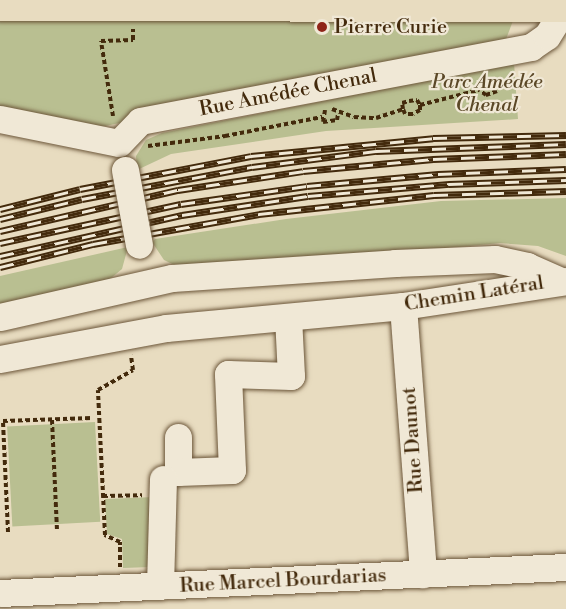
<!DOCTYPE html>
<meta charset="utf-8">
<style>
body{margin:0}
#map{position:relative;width:566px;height:609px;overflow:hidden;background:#e8dcc0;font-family:"Libre Bodoni",serif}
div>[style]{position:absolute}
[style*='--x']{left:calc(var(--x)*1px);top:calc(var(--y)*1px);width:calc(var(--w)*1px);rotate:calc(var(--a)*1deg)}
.green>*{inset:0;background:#b9bf91;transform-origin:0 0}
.path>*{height:4px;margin-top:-2px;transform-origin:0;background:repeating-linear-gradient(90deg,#432a0c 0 4.5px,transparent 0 7.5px)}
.roads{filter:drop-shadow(0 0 2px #6c5639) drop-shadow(0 0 2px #6c5639)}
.minor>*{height:27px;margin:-13.5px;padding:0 13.5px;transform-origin:13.5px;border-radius:13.5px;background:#f0e8d6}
.major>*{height:33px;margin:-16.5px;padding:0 16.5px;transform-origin:16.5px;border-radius:16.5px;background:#e8dcc0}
.rail>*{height:7px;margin-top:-3.5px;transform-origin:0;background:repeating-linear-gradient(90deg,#f0e8d6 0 14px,#432a0c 0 28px);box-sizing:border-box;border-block:2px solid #432a0c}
.bridges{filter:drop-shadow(0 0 2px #6c5639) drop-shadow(0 0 2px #6c5639)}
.minor-bridge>*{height:27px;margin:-13.5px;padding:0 13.5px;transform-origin:13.5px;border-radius:13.5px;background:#f0e8d6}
.dots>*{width:16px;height:16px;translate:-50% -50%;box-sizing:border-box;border:3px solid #f0e8d6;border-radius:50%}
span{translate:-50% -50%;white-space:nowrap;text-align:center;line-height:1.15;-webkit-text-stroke:4.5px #f0e8d6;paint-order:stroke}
.poi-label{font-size:20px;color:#432a0c}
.left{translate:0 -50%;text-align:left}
.park-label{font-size:20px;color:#5b4827;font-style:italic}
.street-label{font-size:20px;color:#432a0c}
</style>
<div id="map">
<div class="green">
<i style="clip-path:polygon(514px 18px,505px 42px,91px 129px,0 111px,0 21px)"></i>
<i style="clip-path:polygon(514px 63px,518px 119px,326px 131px,171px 154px,137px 170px,136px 156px,146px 140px,162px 133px)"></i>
<i style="clip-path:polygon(566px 198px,566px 256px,538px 246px,500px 243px,191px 273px,164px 260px,152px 242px,155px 239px,286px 219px,441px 201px)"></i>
<i style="clip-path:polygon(128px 247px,122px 269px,99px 288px,0 310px,0 276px)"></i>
<i style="left:95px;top:422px;width:100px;height:88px;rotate:87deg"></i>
<i style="clip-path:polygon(155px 497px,151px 567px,123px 568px,122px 539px,107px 534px,105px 499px)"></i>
</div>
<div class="path">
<i style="--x:490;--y:80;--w:7;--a:34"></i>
<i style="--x:496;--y:84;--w:7;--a:82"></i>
<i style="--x:497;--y:91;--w:12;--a:160"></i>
<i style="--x:486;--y:95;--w:9;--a:-144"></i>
<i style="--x:479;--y:90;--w:7;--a:-74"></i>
<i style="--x:481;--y:83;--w:9;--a:-18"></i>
<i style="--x:420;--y:105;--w:5;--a:90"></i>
<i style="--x:420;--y:110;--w:8;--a:150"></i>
<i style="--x:413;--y:114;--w:8;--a:180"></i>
<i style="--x:405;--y:114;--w:5;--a:-112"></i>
<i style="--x:403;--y:109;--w:6;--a:-99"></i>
<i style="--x:402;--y:103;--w:7;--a:-16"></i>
<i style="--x:409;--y:101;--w:8;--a:-7"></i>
<i style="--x:417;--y:100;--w:6;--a:59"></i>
<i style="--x:420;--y:105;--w:61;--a:-14.3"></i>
<i style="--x:332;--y:109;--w:23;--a:20"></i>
<i style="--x:354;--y:117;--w:22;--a:3"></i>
<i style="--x:376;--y:118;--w:28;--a:-18"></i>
<i style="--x:325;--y:110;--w:12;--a:99"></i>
<i style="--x:323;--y:122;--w:14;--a:-8"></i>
<i style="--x:337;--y:120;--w:6;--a:-81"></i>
<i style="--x:113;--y:116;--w:76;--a:-99.1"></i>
<i style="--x:101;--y:41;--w:32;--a:-2"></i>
<i style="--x:133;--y:40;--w:11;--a:-90"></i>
<i style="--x:148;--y:146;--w:78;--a:-7.4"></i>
<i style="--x:225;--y:136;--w:99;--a:-11.1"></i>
<i style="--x:52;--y:420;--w:110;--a:87.4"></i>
<i style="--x:103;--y:496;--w:39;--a:-1"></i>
<i style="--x:8;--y:532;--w:111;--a:-92.6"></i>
<i style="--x:3;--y:421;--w:89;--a:-1.9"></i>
<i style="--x:120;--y:567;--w:25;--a:-90"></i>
<i style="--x:120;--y:542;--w:17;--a:-155"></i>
<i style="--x:105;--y:535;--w:145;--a:-92.8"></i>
<i style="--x:98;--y:390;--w:40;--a:-29.7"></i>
<i style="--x:133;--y:370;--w:15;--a:-98"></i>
</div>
<div class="roads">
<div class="minor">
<i style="--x:0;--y:119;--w:121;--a:11.4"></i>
<i style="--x:119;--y:143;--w:30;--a:-46"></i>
<i style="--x:140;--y:121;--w:398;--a:-10.7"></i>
<i style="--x:531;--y:47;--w:19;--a:-35"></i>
<i style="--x:547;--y:36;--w:36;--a:-58"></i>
<i style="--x:403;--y:306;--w:269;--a:85.7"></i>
<i style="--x:0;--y:317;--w:176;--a:-12.8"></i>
<i style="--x:172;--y:278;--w:224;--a:-3.8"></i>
<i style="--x:395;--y:263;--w:100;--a:-2.3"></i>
<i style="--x:495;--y:259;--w:33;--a:12"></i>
<i style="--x:527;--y:266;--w:36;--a:24"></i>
<i style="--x:0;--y:359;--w:169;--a:-10.6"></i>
<i style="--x:166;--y:328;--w:238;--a:-5.3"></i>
<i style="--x:403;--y:306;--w:165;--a:-8.7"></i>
<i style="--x:178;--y:437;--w:35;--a:90"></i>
<i style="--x:178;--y:472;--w:54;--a:-2.1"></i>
<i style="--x:232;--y:470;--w:96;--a:-92.4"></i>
<i style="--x:228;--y:374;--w:63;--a:1.8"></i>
<i style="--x:291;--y:376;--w:59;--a:-92.9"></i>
<i style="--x:160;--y:586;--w:107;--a:-88.4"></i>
<i style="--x:0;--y:593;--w:567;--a:-2.63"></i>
</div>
<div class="major">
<i style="--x:0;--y:4;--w:566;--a:0.1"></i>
</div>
</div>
<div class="rail">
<i style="--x:0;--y:209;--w:82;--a:-14"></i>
<i style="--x:80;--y:189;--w:174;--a:-10.9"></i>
<i style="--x:251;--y:156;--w:183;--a:-5.6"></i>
<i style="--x:433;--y:138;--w:133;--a:-1.3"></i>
<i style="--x:0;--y:219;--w:84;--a:-13.7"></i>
<i style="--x:82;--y:199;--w:173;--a:-10.7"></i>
<i style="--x:252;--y:167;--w:125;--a:-7.4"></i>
<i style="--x:376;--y:151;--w:190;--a:-2.1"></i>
<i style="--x:0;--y:231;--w:183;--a:-13"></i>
<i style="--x:178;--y:190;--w:126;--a:-8.6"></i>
<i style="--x:303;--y:171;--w:131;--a:-5.3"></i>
<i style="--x:433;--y:159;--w:133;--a:-2.2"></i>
<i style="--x:0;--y:243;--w:185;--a:-12.2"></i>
<i style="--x:181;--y:204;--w:127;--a:-8.1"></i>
<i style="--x:307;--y:186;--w:132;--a:-5.2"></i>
<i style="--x:438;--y:174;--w:128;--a:-2.2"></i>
<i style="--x:0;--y:256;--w:187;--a:-12.7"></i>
<i style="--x:182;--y:215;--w:127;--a:-8.6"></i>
<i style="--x:308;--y:196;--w:142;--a:-4.9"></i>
<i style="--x:449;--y:184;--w:117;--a:-2"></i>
<i style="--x:0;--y:267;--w:96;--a:-13.9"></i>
<i style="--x:93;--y:244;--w:169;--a:-10.2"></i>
<i style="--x:259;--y:214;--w:176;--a:-6.2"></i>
<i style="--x:434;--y:195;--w:132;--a:-1.7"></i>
</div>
<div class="bridges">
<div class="minor-bridge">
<i style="--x:125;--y:170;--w:76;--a:79.4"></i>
</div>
</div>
<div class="dots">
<i style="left:322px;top:27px;background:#8f2418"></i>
</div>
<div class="poi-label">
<span class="left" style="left:334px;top:27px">Pierre Curie</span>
</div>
<div class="park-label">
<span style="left:487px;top:94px">Parc Amédée<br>Chenal</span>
</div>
<div class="street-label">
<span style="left:288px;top:93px;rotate:-11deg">Rue Amédée Chenal</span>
<span style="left:474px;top:294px;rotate:-9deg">Chemin Latéral</span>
<span style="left:413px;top:440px;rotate:-94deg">Rue Daunot</span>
<span style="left:283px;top:581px;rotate:-3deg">Rue Marcel Bourdarias</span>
</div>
</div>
